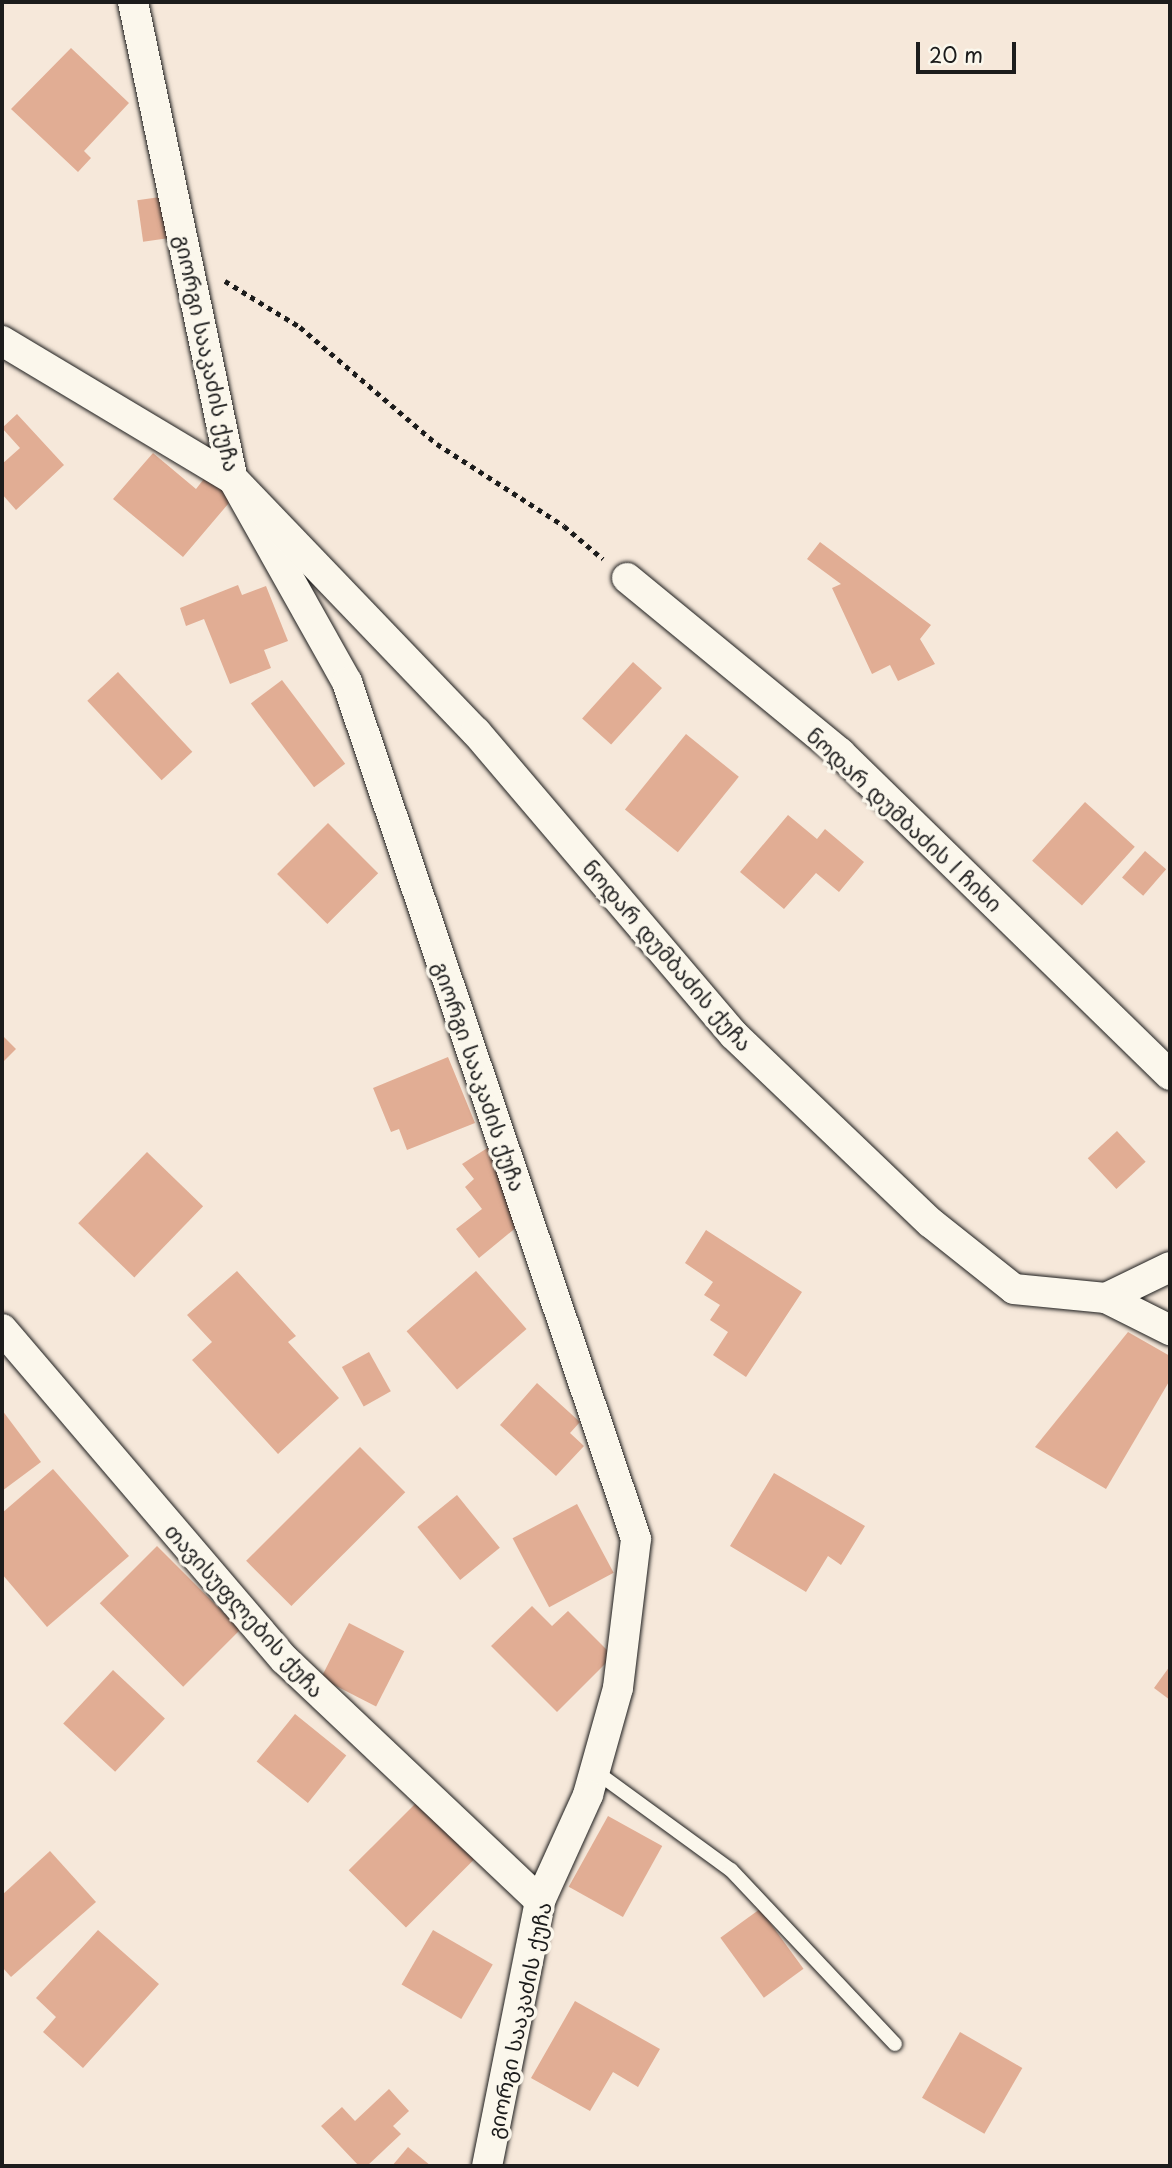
<!DOCTYPE html>
<meta charset="utf-8">
<style>
body{margin:0}
#map{position:relative;width:1172px;height:2168px;overflow:hidden;background:#f6e8da;font-family:"Playpen Sans","Noto Sans Georgian",sans-serif}
div>[style]{position:absolute}
[style*='--x']{left:calc(var(--x)*1px);top:calc(var(--y)*1px);width:calc(var(--w)*1px);rotate:calc(var(--a)*1deg)}
.building>*{inset:0;background:#e1ad94;transform-origin:0 0}
.path>*{height:4.5px;margin-top:-2.25px;transform-origin:0;background:repeating-linear-gradient(90deg,#1c1c1c 0 5px,transparent 0 10px)}
.roads{filter:drop-shadow(0 0 2px #1c1c1c) drop-shadow(0 0 2px #1c1c1c)}
.service>*{height:14px;margin:-7px;padding:0 7px;transform-origin:7px;border-radius:7px;background:#fbf7ec}
.minor>*{height:30px;margin:-15px;padding:0 15px;transform-origin:15px;border-radius:15px;background:#fbf7ec}
span{translate:-50% -50%;white-space:nowrap;text-align:center;line-height:1.15;-webkit-text-stroke:7px #fbf7ec;paint-order:stroke}
.street-label{font-size:21px;color:#1c1c1c}
.frame{position:absolute;inset:0;border:4px solid #1c1c1c;pointer-events:none}
.scale{position:absolute;left:916px;top:42px;width:100px;height:32px;box-sizing:border-box;border:4px solid #1c1c1c;border-top:0;padding-left:9px;font-size:21px;line-height:24px;white-space:nowrap;color:#1c1c1c;-webkit-text-stroke:5px #fbf7ec;paint-order:stroke}
</style>
<div id="map">
<div class="building">
<i style="clip-path:polygon(71px 48px,129px 103px,84px 151px,91px 158px,78px 172px,11px 109px)"></i>
<i style="left:167px;top:196px;width:42px;height:30px;rotate:82deg"></i>
<i style="clip-path:polygon(17px 414px,64px 465px,16px 510px,2px 494px,2px 464px,20px 448px,2px 428px)"></i>
<i style="clip-path:polygon(153px 453px,196px 489px,207px 475px,234px 497px,183px 557px,113px 499px)"></i>
<i style="clip-path:polygon(820px 542px,931px 625px,920px 639px,935px 664px,898px 681px,890px 665px,872px 674px,832px 588px,841px 584px,807px 559px)"></i>
<i style="clip-path:polygon(238px 585px,242px 595px,266px 586px,288px 641px,264px 650px,271px 668px,230px 684px,204px 619px,186px 626px,180px 608px)"></i>
<i style="left:633px;top:662px;width:39px;height:76px;rotate:42deg"></i>
<i style="left:118px;top:672px;width:109px;height:42px;rotate:47deg"></i>
<i style="left:282px;top:680px;width:105px;height:39px;rotate:53deg"></i>
<i style="left:686px;top:734px;width:68px;height:97px;rotate:39deg"></i>
<i style="left:1085px;top:802px;width:67px;height:79px;rotate:42deg"></i>
<i style="clip-path:polygon(788px 815px,817px 839px,825px 829px,864px 862px,839px 892px,816px 873px,784px 909px,740px 872px)"></i>
<i style="left:328px;top:823px;width:71px;height:72px;rotate:45deg"></i>
<i style="left:1145px;top:851px;width:28px;height:35px;rotate:41deg"></i>
<i style="clip-path:polygon(2px 1035px,16px 1049px,2px 1063px)"></i>
<i style="clip-path:polygon(448px 1057px,475px 1123px,407px 1150px,399px 1129px,391px 1132px,373px 1088px)"></i>
<i style="left:1117px;top:1131px;width:42px;height:40px;rotate:47deg"></i>
<i style="clip-path:polygon(489px 1147px,518px 1226px,479px 1258px,456px 1229px,482px 1209px,465px 1187px,474px 1179px,462px 1164px)"></i>
<i style="left:147px;top:1152px;width:78px;height:99px;rotate:44deg"></i>
<i style="clip-path:polygon(706px 1230px,802px 1292px,746px 1377px,713px 1355px,728px 1332px,710px 1320px,720px 1305px,704px 1295px,713px 1282px,685px 1263px)"></i>
<i style="clip-path:polygon(237px 1271px,296px 1336px,288px 1342px,339px 1398px,278px 1454px,192px 1360px,212px 1342px,187px 1315px)"></i>
<i style="left:476px;top:1271px;width:77px;height:92px;rotate:49deg"></i>
<i style="clip-path:polygon(1128px 1332px,1170px 1356px,1170px 1380px,1106px 1489px,1035px 1447px)"></i>
<i style="left:369px;top:1352px;width:45px;height:31px;rotate:61deg"></i>
<i style="clip-path:polygon(537px 1383px,580px 1422px,570px 1433px,584px 1446px,556px 1476px,500px 1425px)"></i>
<i style="clip-path:polygon(2px 1410px,41px 1462px,2px 1491px)"></i>
<i style="left:360px;top:1447px;width:64px;height:161px;rotate:45deg"></i>
<i style="clip-path:polygon(53px 1469px,129px 1556px,47px 1627px,2px 1574px,2px 1513px)"></i>
<i style="clip-path:polygon(774px 1473px,865px 1526px,841px 1565px,828px 1556px,806px 1592px,730px 1546px)"></i>
<i style="left:457px;top:1495px;width:68px;height:51px;rotate:51deg"></i>
<i style="left:577px;top:1504px;width:78px;height:73px;rotate:62deg"></i>
<i style="left:157px;top:1546px;width:118px;height:81px;rotate:45deg"></i>
<i style="clip-path:polygon(532px 1606px,552px 1626px,568px 1611px,613px 1656px,557px 1712px,491px 1646px)"></i>
<i style="left:349px;top:1623px;width:62px;height:62px;rotate:27deg"></i>
<i style="clip-path:polygon(1170px 1666px,1170px 1700px,1154px 1688px)"></i>
<i style="left:113px;top:1670px;width:71px;height:73px;rotate:43deg"></i>
<i style="left:295px;top:1714px;width:66px;height:61px;rotate:39deg"></i>
<i style="left:418px;top:1801px;width:81px;height:98px;rotate:45deg"></i>
<i style="left:608px;top:1816px;width:62px;height:81px;rotate:29deg"></i>
<i style="clip-path:polygon(50px 1851px,96px 1902px,11px 1977px,2px 1967px,2px 1895px)"></i>
<i style="left:760px;top:1909px;width:74px;height:49px;rotate:54deg"></i>
<i style="clip-path:polygon(98px 1930px,159px 1984px,83px 2068px,43px 2032px,56px 2017px,36px 1998px)"></i>
<i style="left:433px;top:1930px;width:69px;height:63px;rotate:30deg"></i>
<i style="clip-path:polygon(575px 2001px,660px 2049px,638px 2087px,613px 2072px,590px 2111px,531px 2078px)"></i>
<i style="left:960px;top:2032px;width:72px;height:76px;rotate:30deg"></i>
<i style="clip-path:polygon(389px 2089px,409px 2111px,393px 2126px,401px 2134px,367px 2166px,359px 2166px,321px 2126px,342px 2107px,355px 2121px)"></i>
<i style="clip-path:polygon(408px 2147px,431px 2166px,392px 2166px)"></i>
</div>
<div class="path">
<i style="--x:225;--y:281;--w:88;--a:31.5"></i>
<i style="--x:300;--y:327;--w:180;--a:40.5"></i>
<i style="--x:437;--y:444;--w:151;--a:32.8"></i>
<i style="--x:564;--y:526;--w:51;--a:40.2"></i>
</div>
<div class="roads">
<div class="service">
<i style="--x:595;--y:1771;--w:168;--a:36.1"></i>
<i style="--x:731;--y:1870;--w:239;--a:46.7"></i>
</div>
<div class="minor">
<i style="--x:133;--y:2;--w:487;--a:78.2"></i>
<i style="--x:233;--y:479;--w:233;--a:60.7"></i>
<i style="--x:347;--y:682;--w:904;--a:71.36"></i>
<i style="--x:636;--y:1539;--w:150;--a:96.9"></i>
<i style="--x:618;--y:1688;--w:111;--a:105.7"></i>
<i style="--x:588;--y:1795;--w:116;--a:114.4"></i>
<i style="--x:540;--y:1901;--w:270;--a:101.3"></i>
<i style="--x:2;--y:341;--w:269;--a:30.9"></i>
<i style="--x:233;--y:479;--w:351;--a:46.2"></i>
<i style="--x:476;--y:732;--w:398;--a:49.6"></i>
<i style="--x:734;--y:1035;--w:272;--a:43.7"></i>
<i style="--x:931;--y:1223;--w:106;--a:38.5"></i>
<i style="--x:1014;--y:1289;--w:92;--a:5.6"></i>
<i style="--x:1106;--y:1298;--w:71;--a:-25.8"></i>
<i style="--x:627;--y:578;--w:276;--a:39.4"></i>
<i style="--x:840;--y:753;--w:461;--a:44.3"></i>
<i style="--x:1106;--y:1298;--w:72;--a:26.6"></i>
<i style="--x:2;--y:1329;--w:435;--a:49.5"></i>
<i style="--x:285;--y:1660;--w:351;--a:43.4"></i>
</div>
</div>
<div class="street-label">
<span style="left:208px;top:353px;rotate:78deg">გიორგი სააკაძის ქუჩა</span>
<span style="left:905px;top:819px;rotate:43deg">ნოდარ დუმბაძის I ჩიხი</span>
<span style="left:668px;top:955px;rotate:49deg">ნოდარ დუმბაძის ქუჩა</span>
<span style="left:480px;top:1076px;rotate:71deg">გიორგი სააკაძის ქუჩა</span>
<span style="left:245px;top:1610px;rotate:48deg">თავისუფლების ქუჩა</span>
<span style="left:518px;top:2020px;rotate:-78deg">გიორგი სააკაძის ქუჩა</span>
</div>
<div class="frame"></div>
<div class="scale">20 m</div>
</div>
